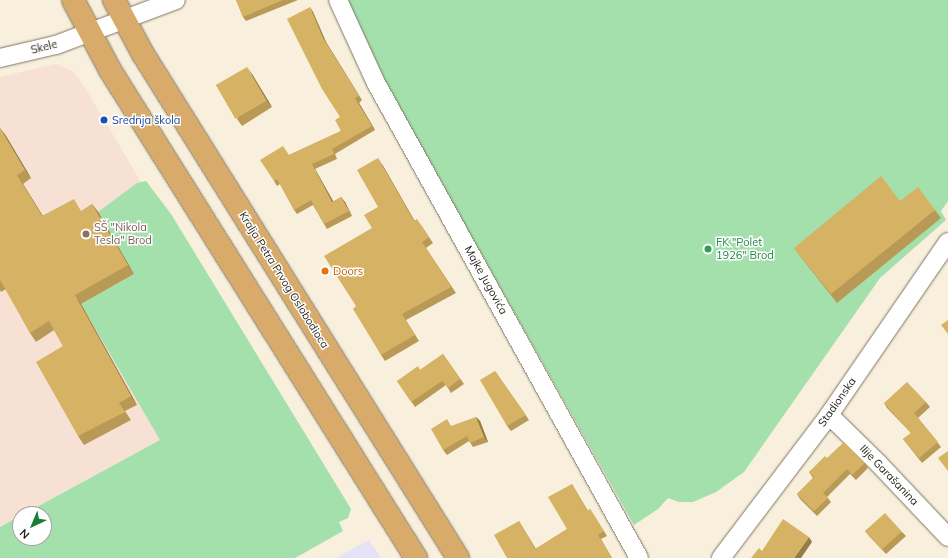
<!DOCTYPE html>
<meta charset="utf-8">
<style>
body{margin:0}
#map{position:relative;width:948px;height:558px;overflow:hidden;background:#f8efdc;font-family:Mulish,sans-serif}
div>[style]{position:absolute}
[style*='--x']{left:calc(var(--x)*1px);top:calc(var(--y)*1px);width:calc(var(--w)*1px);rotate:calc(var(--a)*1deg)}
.commercial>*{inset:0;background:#e6e3f9}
.education>*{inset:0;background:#f7e1d4}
.green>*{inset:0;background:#a4e0ab}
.roads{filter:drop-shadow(0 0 1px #7d7564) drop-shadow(0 0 1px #7d7564)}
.minor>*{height:18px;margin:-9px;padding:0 9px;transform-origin:9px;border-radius:9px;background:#fff}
.major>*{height:22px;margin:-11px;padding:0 11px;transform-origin:11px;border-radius:11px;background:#d9ab6b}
.wall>*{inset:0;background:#b89a56}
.shaded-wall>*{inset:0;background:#967d46}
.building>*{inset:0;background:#d6b364;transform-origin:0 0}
.dots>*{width:11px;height:11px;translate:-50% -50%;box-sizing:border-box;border:2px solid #fff;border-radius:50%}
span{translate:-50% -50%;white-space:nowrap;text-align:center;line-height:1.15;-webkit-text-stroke:3px #fff;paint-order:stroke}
.street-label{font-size:11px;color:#201d16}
.transit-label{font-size:11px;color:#164399}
.left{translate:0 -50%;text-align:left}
.education-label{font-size:11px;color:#785e54}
.leisure-label{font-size:11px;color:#27864d}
.food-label{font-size:11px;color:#c56008}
.north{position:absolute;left:12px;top:506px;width:40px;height:40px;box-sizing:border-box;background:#fff;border:1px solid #a6a5a2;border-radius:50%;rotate:224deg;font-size:11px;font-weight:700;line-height:16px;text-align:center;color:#201d16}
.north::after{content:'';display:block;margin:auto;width:14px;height:18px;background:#1a7f32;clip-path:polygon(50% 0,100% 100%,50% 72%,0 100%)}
</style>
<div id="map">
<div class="commercial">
<i style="clip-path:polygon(369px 540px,381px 558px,336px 558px)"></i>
</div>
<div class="education">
<i style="clip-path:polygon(56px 64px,73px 71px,84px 86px,260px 382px,214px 411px,0 527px,0 77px)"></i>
</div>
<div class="green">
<i style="clip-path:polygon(346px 0,948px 0,948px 201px,941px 211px,946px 220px,880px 278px,744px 472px,716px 492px,693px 502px,679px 502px,668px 498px,658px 509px,634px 525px,389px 90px)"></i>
<i style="clip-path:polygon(146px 181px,171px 214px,351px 509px,348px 518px,339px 522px,343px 531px,295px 558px,0 558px,0 527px,20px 516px,20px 538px,44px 538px,44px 514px,24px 514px,160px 440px,81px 304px,134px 274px,98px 212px,137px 183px)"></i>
</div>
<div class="roads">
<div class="minor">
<i style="--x:338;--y:0;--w:91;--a:65.4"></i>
<i style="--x:376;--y:83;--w:543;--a:61.03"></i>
<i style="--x:0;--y:58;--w:57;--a:-13.1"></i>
<i style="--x:56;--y:45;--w:128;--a:-20.6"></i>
<i style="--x:829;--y:415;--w:69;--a:44.4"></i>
<i style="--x:878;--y:463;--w:102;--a:46.6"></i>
<i style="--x:721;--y:558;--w:179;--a:-52.9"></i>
<i style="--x:829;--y:415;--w:210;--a:-55.5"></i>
</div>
<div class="major">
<i style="--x:73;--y:0;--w:79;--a:62.1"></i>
<i style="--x:110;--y:70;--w:576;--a:57.91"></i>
<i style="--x:114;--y:0;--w:61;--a:61.8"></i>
<i style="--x:143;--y:54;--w:594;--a:57.99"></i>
</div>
</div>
<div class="wall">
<i style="clip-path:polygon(236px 0,298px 0,246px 21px,243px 17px)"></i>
<i style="clip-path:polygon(310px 7px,313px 12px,326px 42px,362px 100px,359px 103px,375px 130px,335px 154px,337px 159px,315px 169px,333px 202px,341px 197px,345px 202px,352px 216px,327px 229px,324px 224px,313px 205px,297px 214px,294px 210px,280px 184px,277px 186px,274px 181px,289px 155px,341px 131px,340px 117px)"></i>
<i style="clip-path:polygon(252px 74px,272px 107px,242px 126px,237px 119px)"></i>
<i style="clip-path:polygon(0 128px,6px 136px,31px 178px,23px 184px,43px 216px,82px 211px,92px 204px,98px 212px,134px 274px,81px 304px,137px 405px,125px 411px,131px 420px,84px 445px,78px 436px,63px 346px,54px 330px,36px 342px,30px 333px,6px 289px,1px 292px,0 290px)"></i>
<i style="clip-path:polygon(382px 164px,414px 220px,421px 225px,433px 243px,426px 248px,456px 293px,406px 320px,419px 341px,385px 361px,381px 355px,356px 306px,372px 228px,378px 207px)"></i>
<i style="clip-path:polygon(935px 210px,941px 218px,837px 303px,800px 256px,794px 248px)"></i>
<i style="clip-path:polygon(443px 354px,464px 384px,451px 393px,446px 385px,415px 407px,397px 381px,420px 370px)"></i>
<i style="clip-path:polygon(495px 371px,529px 420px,511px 431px,507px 426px)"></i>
<i style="clip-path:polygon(926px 402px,930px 407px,918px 418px,941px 447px,922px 463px,903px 439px,911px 433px,887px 408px,884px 403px)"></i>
<i style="clip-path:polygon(476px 417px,480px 421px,488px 442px,473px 447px,469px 441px,447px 455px,443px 450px)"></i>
<i style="clip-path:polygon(827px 458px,865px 463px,868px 468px,856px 480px,850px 474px,827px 497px,831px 502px,817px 516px,800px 499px,797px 494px,813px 478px,809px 472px)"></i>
<i style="clip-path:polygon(572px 484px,588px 511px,590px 509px,607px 536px,601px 539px,612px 558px,507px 558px,519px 521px,536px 549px,567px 529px)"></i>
<i style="clip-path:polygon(865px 531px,902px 532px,906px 536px,886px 554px,869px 536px)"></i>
</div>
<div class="shaded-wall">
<i style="clip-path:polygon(310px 7px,313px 12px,326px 42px,362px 100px,323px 38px)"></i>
<i style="clip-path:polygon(247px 67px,252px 74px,272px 107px,267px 101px)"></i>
<i style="clip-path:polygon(355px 98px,359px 103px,375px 130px,372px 126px)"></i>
<i style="clip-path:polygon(0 128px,6px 136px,31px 178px,25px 170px)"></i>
<i style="clip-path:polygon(378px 158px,382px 164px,418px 227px,414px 221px)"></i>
<i style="clip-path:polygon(312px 164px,315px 169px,336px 206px,332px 202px)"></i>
<i style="clip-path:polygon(17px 175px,23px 184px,48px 225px,42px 216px)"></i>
<i style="clip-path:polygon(341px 197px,345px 202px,352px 216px,349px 211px)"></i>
<i style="clip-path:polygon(92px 204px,98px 212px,134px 274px,128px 265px)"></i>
<i style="clip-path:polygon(75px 295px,81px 304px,137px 405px,131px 396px)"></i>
<i style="clip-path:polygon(476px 417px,480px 421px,488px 442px,484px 437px)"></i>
<i style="clip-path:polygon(809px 537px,812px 542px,801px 558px,794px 558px)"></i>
</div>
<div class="building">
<i style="clip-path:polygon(236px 0,283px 0,243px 17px)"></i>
<i style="clip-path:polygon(310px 7px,323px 38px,359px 96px,355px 98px,372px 126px,332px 149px,334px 154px,312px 164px,332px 202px,341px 197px,349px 211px,324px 224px,311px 200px,294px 210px,277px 179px,274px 181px,260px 160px,283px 146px,289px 155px,341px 131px,335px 120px,340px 117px,322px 89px,287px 19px)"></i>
<i style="left:247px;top:67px;width:39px;height:36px;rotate:60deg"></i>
<i style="clip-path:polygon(0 128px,25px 170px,17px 175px,42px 216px,74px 199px,81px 211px,92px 204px,128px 265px,75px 295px,131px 396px,119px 403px,125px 412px,78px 436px,36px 362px,63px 346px,49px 321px,30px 333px,0 280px)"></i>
<i style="clip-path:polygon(378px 158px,414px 221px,417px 219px,429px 237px,422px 242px,451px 287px,402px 314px,415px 335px,381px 355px,353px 309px,356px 306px,324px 256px,372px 228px,364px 215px,378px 207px,357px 170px)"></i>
<i style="clip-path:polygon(881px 176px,900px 201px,918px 187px,935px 210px,831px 294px,794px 248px)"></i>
<i style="clip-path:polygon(948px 320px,948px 334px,941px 325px)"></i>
<i style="clip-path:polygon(443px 354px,460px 379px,448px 388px,442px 381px,411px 402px,397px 381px,418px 366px,420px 370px)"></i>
<i style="clip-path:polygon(495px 371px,526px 415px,507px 426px,480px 380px)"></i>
<i style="clip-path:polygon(907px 382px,926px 402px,914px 413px,938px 442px,919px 458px,903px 439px,911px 433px,884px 403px)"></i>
<i style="clip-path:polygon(476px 417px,484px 437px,470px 443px,467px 436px,443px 450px,431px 429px,447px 419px,451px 426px)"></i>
<i style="clip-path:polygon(844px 442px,865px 463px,852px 475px,847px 469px,823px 493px,828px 498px,814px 511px,797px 494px,814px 477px,809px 472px,825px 456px,827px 458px)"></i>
<i style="clip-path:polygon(948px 451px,948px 471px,938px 458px)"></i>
<i style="clip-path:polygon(572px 484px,587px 511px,590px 509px,604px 531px,598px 535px,612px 558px,507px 558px,494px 535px,519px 521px,535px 549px,567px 529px,548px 497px)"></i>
<i style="left:885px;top:513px;width:25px;height:27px;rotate:48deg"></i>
<i style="clip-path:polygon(783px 519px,809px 537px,794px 558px,751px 558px,759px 548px,762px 551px)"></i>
</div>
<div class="dots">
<i style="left:104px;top:120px;background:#1a4fb4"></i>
<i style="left:86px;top:234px;background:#8d6e63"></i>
<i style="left:708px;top:249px;background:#2e9e5b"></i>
<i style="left:325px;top:271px;background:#e8710a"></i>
</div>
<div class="street-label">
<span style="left:44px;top:47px;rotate:-14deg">Skele</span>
<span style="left:284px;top:280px;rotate:58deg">Kralja Petra Prvog Oslobodioca</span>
<span style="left:486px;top:280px;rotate:61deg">Majke Jugovića</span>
<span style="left:837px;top:402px;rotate:-55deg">Stadionska</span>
<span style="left:889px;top:475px;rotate:46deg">Ilije Garašanina</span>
</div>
<div class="transit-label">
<span class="left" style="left:112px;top:120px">Srednja škola</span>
</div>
<div class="education-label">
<span class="left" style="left:94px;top:234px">SŠ "Nikola<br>Tesla" Brod</span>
</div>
<div class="leisure-label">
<span class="left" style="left:716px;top:249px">FK "Polet<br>1926" Brod</span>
</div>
<div class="food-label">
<span class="left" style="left:333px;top:271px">Doors</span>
</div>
<div class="north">N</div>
</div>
